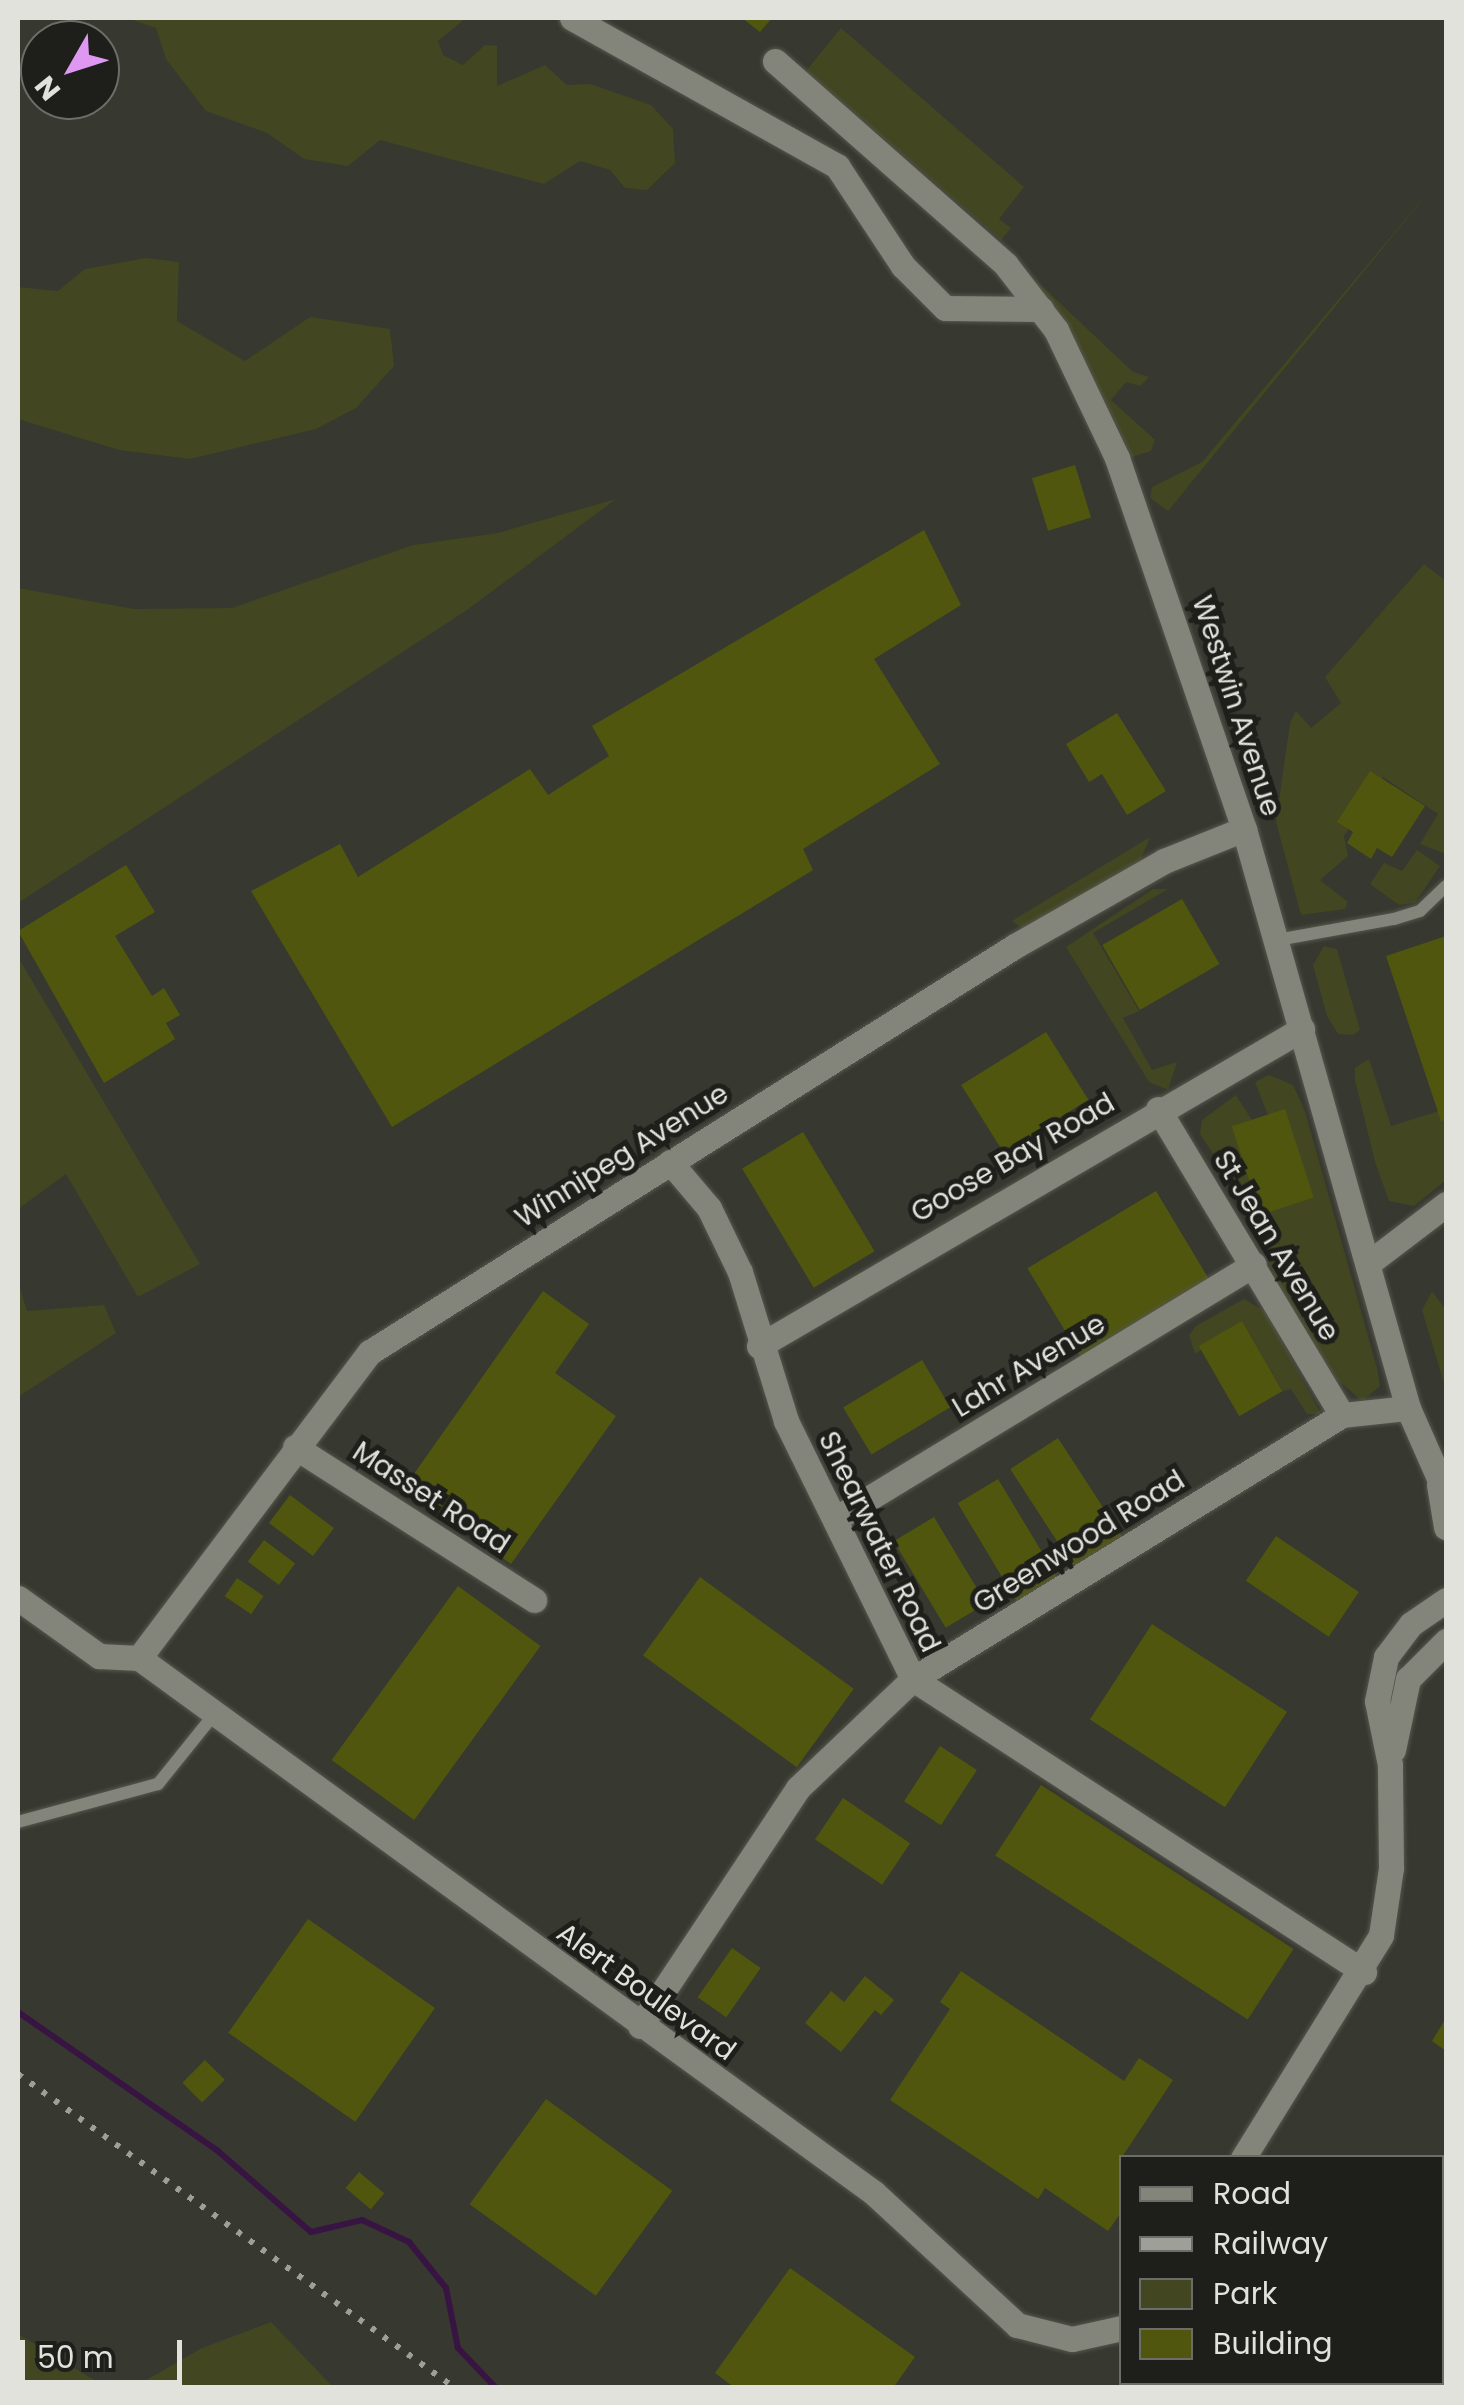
<!DOCTYPE html>
<style>
body{margin:0}
#map{position:relative;width:1464px;height:2405px;overflow:hidden;background:#37382f;font-family:Poppins,sans-serif}
div>[style]{position:absolute}
[style*='--x']{left:calc(var(--x)*1px);top:calc(var(--y)*1px);width:calc(var(--w)*1px);rotate:calc(var(--a)*1deg)}
.green>*{inset:0;background:#424621}
.stream>*{height:6px;margin:-3px;padding:0 3px;transform-origin:3px;border-radius:3px;background:#381442}
.building>*{inset:0;background:#51560f;transform-origin:0 0}
.roads{filter:drop-shadow(0 0 2px #55564e) drop-shadow(0 0 2px #55564e)}
.lane>*{height:12px;margin:-6px;padding:0 6px;transform-origin:6px;border-radius:6px;background:#83857a}
.street>*{height:25px;margin:-12.5px;padding:0 12.5px;transform-origin:12.5px;border-radius:12.5px;background:#83857a}
.secondary>*{height:35px;margin:-17.5px;padding:0 17.5px;transform-origin:17.5px;border-radius:17.5px;background:#83857a}
.rail>*{height:6px;margin-top:-3px;transform-origin:0;background:repeating-linear-gradient(90deg,#9e9f98 0 5px,transparent 0 15px)}
span{translate:-50% -50%;white-space:nowrap;text-align:center;line-height:1.15;-webkit-text-stroke:10px #1e1f1b;paint-order:stroke}
.street-label{font-size:28px;color:#e1e2dc}
.frame{position:absolute;inset:0;border:20px solid #e1e2dc;pointer-events:none}
.legend{position:absolute;left:1119px;top:2155px;width:325px;height:230px;box-sizing:border-box;background:#1e1f1b;border:2px solid #6c6d68;margin:0;padding:12px 18px;list-style:none;font-size:30px;color:#e1e2dc}
.legend li{display:flex;align-items:center;gap:20px;height:50px}
.legend b{width:50px;border:2px solid #6c6d68}
.north{position:absolute;left:20px;top:20px;width:100px;height:100px;box-sizing:border-box;background:#1e1f1b;border:2px solid #6c6d68;border-radius:50%;rotate:231deg;font-size:28px;font-weight:700;line-height:40px;text-align:center;color:#e1e2dc}
.north::after{content:'';display:block;margin:auto;width:35px;height:45px;background:#de98f2;clip-path:polygon(50% 0,100% 100%,50% 72%,0 100%)}
.scale{position:absolute;left:20px;top:2340px;width:162px;height:45px;box-sizing:border-box;border:5px solid #e1e2dc;border-top:0;padding-left:12px;font-size:30px;line-height:35px;white-space:nowrap;color:#e1e2dc;-webkit-text-stroke:8px #1e1f1b;paint-order:stroke}
</style>
<div id="map">
<div class="green">
<i style="clip-path:polygon(127px 18px,466px 18px,438px 41px,443px 55px,463px 65px,485px 45px,497px 46px,497px 86px,545px 65px,567px 85px,590px 84px,651px 105px,673px 129px,675px 163px,647px 190px,625px 188px,610px 170px,580px 161px,544px 184px,380px 140px,348px 166px,304px 159px,267px 133px,206px 111px,166px 59px,156px 28px)"></i>
<i style="clip-path:polygon(841px 28px,1024px 187px,999px 219px,1011px 228px,1001px 240px,806px 71px)"></i>
<i style="clip-path:polygon(1446px 171px,1168px 511px,1150px 498px,1152px 487px,1202px 462px)"></i>
<i style="clip-path:polygon(146px 258px,179px 262px,177px 321px,245px 361px,310px 317px,390px 329px,394px 366px,356px 408px,316px 429px,190px 459px,119px 450px,18px 419px,18px 287px,58px 291px,85px 269px)"></i>
<i style="clip-path:polygon(1028px 273px,1133px 372px,1149px 377px,1140px 386px,1126px 382px,1111px 400px,1155px 440px,1151px 451px,1132px 457px,1071px 331px)"></i>
<i style="clip-path:polygon(616px 499px,467px 610px,18px 903px,18px 588px,134px 609px,232px 608px,413px 545px,498px 533px)"></i>
<i style="clip-path:polygon(1424px 564px,1446px 581px,1446px 854px,1420px 844px,1438px 814px,1383px 777px,1344px 836px,1348px 856px,1320px 880px,1348px 902px,1345px 909px,1301px 915px,1276px 822px,1290px 723px,1296px 711px,1311px 728px,1341px 703px,1325px 677px)"></i>
<i style="clip-path:polygon(1150px 837px,1140px 862px,1022px 928px,1012px 921px)"></i>
<i style="clip-path:polygon(1417px 850px,1440px 866px,1415px 903px,1399px 905px,1370px 884px,1384px 863px,1402px 871px)"></i>
<i style="clip-path:polygon(1153px 889px,1168px 889px,1093px 933px,1139px 1011px,1123px 1018px,1152px 1070px,1177px 1062px,1168px 1090px,1149px 1082px,1066px 947px)"></i>
<i style="clip-path:polygon(1324px 946px,1337px 949px,1360px 1030px,1353px 1035px,1338px 1034px,1327px 1016px,1313px 965px)"></i>
<i style="clip-path:polygon(18px 957px,200px 1264px,138px 1297px,66px 1174px,18px 1209px)"></i>
<i style="clip-path:polygon(1369px 1059px,1391px 1126px,1439px 1111px,1446px 1120px,1446px 1180px,1414px 1206px,1389px 1201px,1375px 1162px,1355px 1080px,1355px 1068px)"></i>
<i style="clip-path:polygon(1269px 1075px,1293px 1085px,1305px 1111px,1377px 1368px,1380px 1386px,1362px 1401px,1333px 1376px,1279px 1287px,1262px 1244px,1267px 1235px,1200px 1134px,1202px 1120px,1236px 1095px,1252px 1120px,1268px 1115px,1255px 1082px)"></i>
<i style="clip-path:polygon(18px 1282px,27px 1311px,104px 1305px,116px 1333px,18px 1397px)"></i>
<i style="clip-path:polygon(1432px 1291px,1446px 1310px,1446px 1390px,1422px 1310px)"></i>
<i style="clip-path:polygon(1244px 1299px,1266px 1312px,1321px 1414px,1307px 1414px,1291px 1389px,1283px 1391px,1242px 1321px,1195px 1354px,1189px 1335px,1196px 1326px)"></i>
<i style="clip-path:polygon(271px 2322px,333px 2387px,18px 2387px,18px 2334px,101px 2384px,136px 2386px,202px 2348px)"></i>
</div>
<div class="stream">
<i style="--x:18;--y:2012;--w:244;--a:34.8"></i>
<i style="--x:218;--y:2151;--w:123;--a:41.1"></i>
<i style="--x:311;--y:2232;--w:52;--a:-13.2"></i>
<i style="--x:362;--y:2220;--w:52;--a:25.1"></i>
<i style="--x:409;--y:2242;--w:59;--a:51.2"></i>
<i style="--x:446;--y:2288;--w:61;--a:78.7"></i>
<i style="--x:458;--y:2348;--w:55;--a:46.5"></i>
</div>
<div class="building">
<i style="clip-path:polygon(742px 18px,772px 18px,760px 32px)"></i>
<i style="left:1075px;top:465px;width:55px;height:45px;rotate:73deg"></i>
<i style="clip-path:polygon(924px 530px,961px 605px,874px 659px,940px 764px,803px 849px,813px 870px,392px 1127px,251px 891px,340px 844px,358px 877px,530px 769px,548px 795px,609px 756px,592px 726px)"></i>
<i style="clip-path:polygon(1117px 713px,1166px 791px,1127px 815px,1102px 774px,1089px 782px,1066px 744px)"></i>
<i style="clip-path:polygon(1370px 771px,1425px 806px,1392px 857px,1377px 848px,1371px 859px,1347px 843px,1353px 832px,1337px 822px)"></i>
<i style="clip-path:polygon(126px 865px,155px 912px,115px 936px,152px 996px,164px 988px,180px 1015px,166px 1023px,175px 1039px,104px 1083px,18px 931px)"></i>
<i style="left:1182px;top:899px;width:75px;height:92px;rotate:60deg"></i>
<i style="clip-path:polygon(1446px 936px,1446px 1120px,1441px 1121px,1386px 956px)"></i>
<i style="left:1046px;top:1032px;width:80px;height:100px;rotate:58deg"></i>
<i style="left:1285px;top:1109px;width:93px;height:56px;rotate:72deg"></i>
<i style="left:803px;top:1132px;width:139px;height:71px;rotate:59deg"></i>
<i style="left:1156px;top:1191px;width:104px;height:150px;rotate:59deg"></i>
<i style="clip-path:polygon(543px 1291px,589px 1324px,555px 1373px,616px 1416px,511px 1564px,404px 1488px)"></i>
<i style="left:1242px;top:1321px;width:81px;height:50px;rotate:60deg"></i>
<i style="left:922px;top:1360px;width:55px;height:92px;rotate:59deg"></i>
<i style="left:1058px;top:1438px;width:117px;height:57px;rotate:57deg"></i>
<i style="left:998px;top:1479px;width:115px;height:47px;rotate:59deg"></i>
<i style="left:290px;top:1495px;width:55px;height:35px;rotate:37deg"></i>
<i style="left:934px;top:1517px;width:101px;height:47px;rotate:59deg"></i>
<i style="left:1276px;top:1536px;width:100px;height:54px;rotate:34deg"></i>
<i style="left:264px;top:1540px;width:39px;height:27px;rotate:37deg"></i>
<i style="left:700px;top:1577px;width:190px;height:97px;rotate:36deg"></i>
<i style="left:237px;top:1578px;width:32px;height:22px;rotate:34deg"></i>
<i style="left:458px;top:1586px;width:102px;height:215px;rotate:36deg"></i>
<i style="left:1152px;top:1624px;width:161px;height:114px;rotate:33deg"></i>
<i style="left:940px;top:1746px;width:44px;height:66px;rotate:33deg"></i>
<i style="left:1041px;top:1785px;width:301px;height:84px;rotate:33deg"></i>
<i style="left:843px;top:1798px;width:81px;height:50px;rotate:34deg"></i>
<i style="left:308px;top:1919px;width:155px;height:139px;rotate:35deg"></i>
<i style="left:732px;top:1948px;width:35px;height:60px;rotate:35deg"></i>
<i style="clip-path:polygon(961px 1971px,1124px 2081px,1139px 2058px,1173px 2080px,1122px 2157px,1122px 2211px,1108px 2231px,1045px 2188px,1038px 2199px,890px 2100px,950px 2009px,940px 2002px)"></i>
<i style="clip-path:polygon(865px 1976px,894px 2000px,881px 2015px,875px 2010px,841px 2052px,805px 2023px,831px 1991px,844px 2002px)"></i>
<i style="clip-path:polygon(1446px 2018px,1446px 2051px,1432px 2041px)"></i>
<i style="left:205px;top:2060px;width:28px;height:32px;rotate:45deg"></i>
<i style="left:546px;top:2099px;width:156px;height:130px;rotate:36deg"></i>
<i style="left:359px;top:2172px;width:33px;height:21px;rotate:40deg"></i>
<i style="clip-path:polygon(790px 2268px,915px 2357px,893px 2388px,735px 2388px,715px 2373px)"></i>
<i style="clip-path:polygon(1233px 2382px,1287px 2382px,1295px 2388px,1235px 2388px)"></i>
</div>
<div class="roads">
<div class="lane">
<i style="--x:1277;--y:940;--w:119;--a:-10.2"></i>
<i style="--x:1394;--y:919;--w:27;--a:-17"></i>
<i style="--x:1420;--y:911;--w:36;--a:-44"></i>
<i style="--x:18;--y:1822;--w:145;--a:-15.2"></i>
<i style="--x:158;--y:1784;--w:91;--a:-51.2"></i>
</div>
<div class="street">
<i style="--x:572;--y:18;--w:304;--a:29.2"></i>
<i style="--x:837;--y:166;--w:120;--a:56.6"></i>
<i style="--x:903;--y:266;--w:59;--a:45"></i>
<i style="--x:945;--y:308;--w:96;--a:0.6"></i>
<i style="--x:775;--y:61;--w:308;--a:41.4"></i>
<i style="--x:1006;--y:265;--w:82;--a:52.4"></i>
<i style="--x:1056;--y:330;--w:142;--a:64.5"></i>
<i style="--x:1117;--y:458;--w:392;--a:71.1"></i>
<i style="--x:1244;--y:829;--w:602;--a:74.19"></i>
<i style="--x:1408;--y:1408;--w:94;--a:66.2"></i>
<i style="--x:1158;--y:1109;--w:357;--a:59"></i>
<i style="--x:670;--y:1162;--w:60;--a:49.7"></i>
<i style="--x:709;--y:1208;--w:71;--a:64.2"></i>
<i style="--x:740;--y:1272;--w:156;--a:72.8"></i>
<i style="--x:786;--y:1421;--w:288;--a:63.8"></i>
<i style="--x:913;--y:1679;--w:538;--a:33.01"></i>
<i style="--x:1370;--y:1262;--w:96;--a:-37.3"></i>
<i style="--x:759;--y:1346;--w:629;--a:-30.28"></i>
<i style="--x:295;--y:1447;--w:284;--a:32.6"></i>
<i style="--x:1439;--y:1485;--w:43;--a:80.5"></i>
<i style="--x:835;--y:1519;--w:490;--a:-31.3"></i>
<i style="--x:18;--y:1598;--w:100;--a:35.6"></i>
<i style="--x:99;--y:1656;--w:40;--a:2.9"></i>
<i style="--x:139;--y:1658;--w:383;--a:-53"></i>
<i style="--x:370;--y:1352;--w:762;--a:-32.19"></i>
<i style="--x:1015;--y:946;--w:172;--a:-29.7"></i>
<i style="--x:1164;--y:861;--w:86;--a:-21.8"></i>
<i style="--x:139;--y:1658;--w:909;--a:36.05"></i>
<i style="--x:874;--y:2193;--w:195;--a:42.7"></i>
<i style="--x:1017;--y:2325;--w:57;--a:14.3"></i>
<i style="--x:1072;--y:2339;--w:51;--a:-12.4"></i>
<i style="--x:1393;--y:1750;--w:73;--a:-78.1"></i>
<i style="--x:1408;--y:1679;--w:54;--a:-45"></i>
<i style="--x:640;--y:2026;--w:286;--a:-56.4"></i>
<i style="--x:798;--y:1788;--w:158;--a:-43.5"></i>
<i style="--x:913;--y:1679;--w:504;--a:-31.61"></i>
<i style="--x:1342;--y:1415;--w:66;--a:-6.1"></i>
<i style="--x:1243;--y:2158;--w:262;--a:-58.2"></i>
<i style="--x:1381;--y:1935;--w:68;--a:-81.5"></i>
<i style="--x:1391;--y:1868;--w:103;--a:-90.6"></i>
<i style="--x:1390;--y:1765;--w:65;--a:-101.5"></i>
<i style="--x:1377;--y:1701;--w:45;--a:-78.4"></i>
<i style="--x:1386;--y:1657;--w:41;--a:-52.9"></i>
<i style="--x:1411;--y:1624;--w:42;--a:-34.4"></i>
</div>
<div class="secondary">
<i style="--x:1446;--y:2388;--w:2;--a:-90"></i>
</div>
</div>
<div class="rail">
<i style="--x:18;--y:2074;--w:538;--a:35.7"></i>
</div>
<div class="street-label">
<span style="left:1236px;top:706px;rotate:72deg">Westwin Avenue</span>
<span style="left:622px;top:1156px;rotate:-32deg">Winnipeg Avenue</span>
<span style="left:1013px;top:1158px;rotate:-30deg">Goose Bay Road</span>
<span style="left:1276px;top:1246px;rotate:59deg">St Jean Avenue</span>
<span style="left:1029px;top:1366px;rotate:-31deg">Lahr Avenue</span>
<span style="left:431px;top:1498px;rotate:33deg">Masset Road</span>
<span style="left:879px;top:1542px;rotate:64deg">Shearwater Road</span>
<span style="left:1079px;top:1542px;rotate:-32deg">Greenwood Road</span>
<span style="left:646px;top:1992px;rotate:36deg">Alert Boulevard</span>
</div>
<div class="frame"></div>
<ul class="legend">
<li><b style="height:12px;background:#83857a"></b>Road</li>
<li><b style="height:12px;background:#9e9f98"></b>Railway</li>
<li><b style="height:28px;background:#424621"></b>Park</li>
<li><b style="height:28px;background:#51560f"></b>Building</li>
</ul>
<div class="north">N</div>
<div class="scale">50 m</div>
</div>
